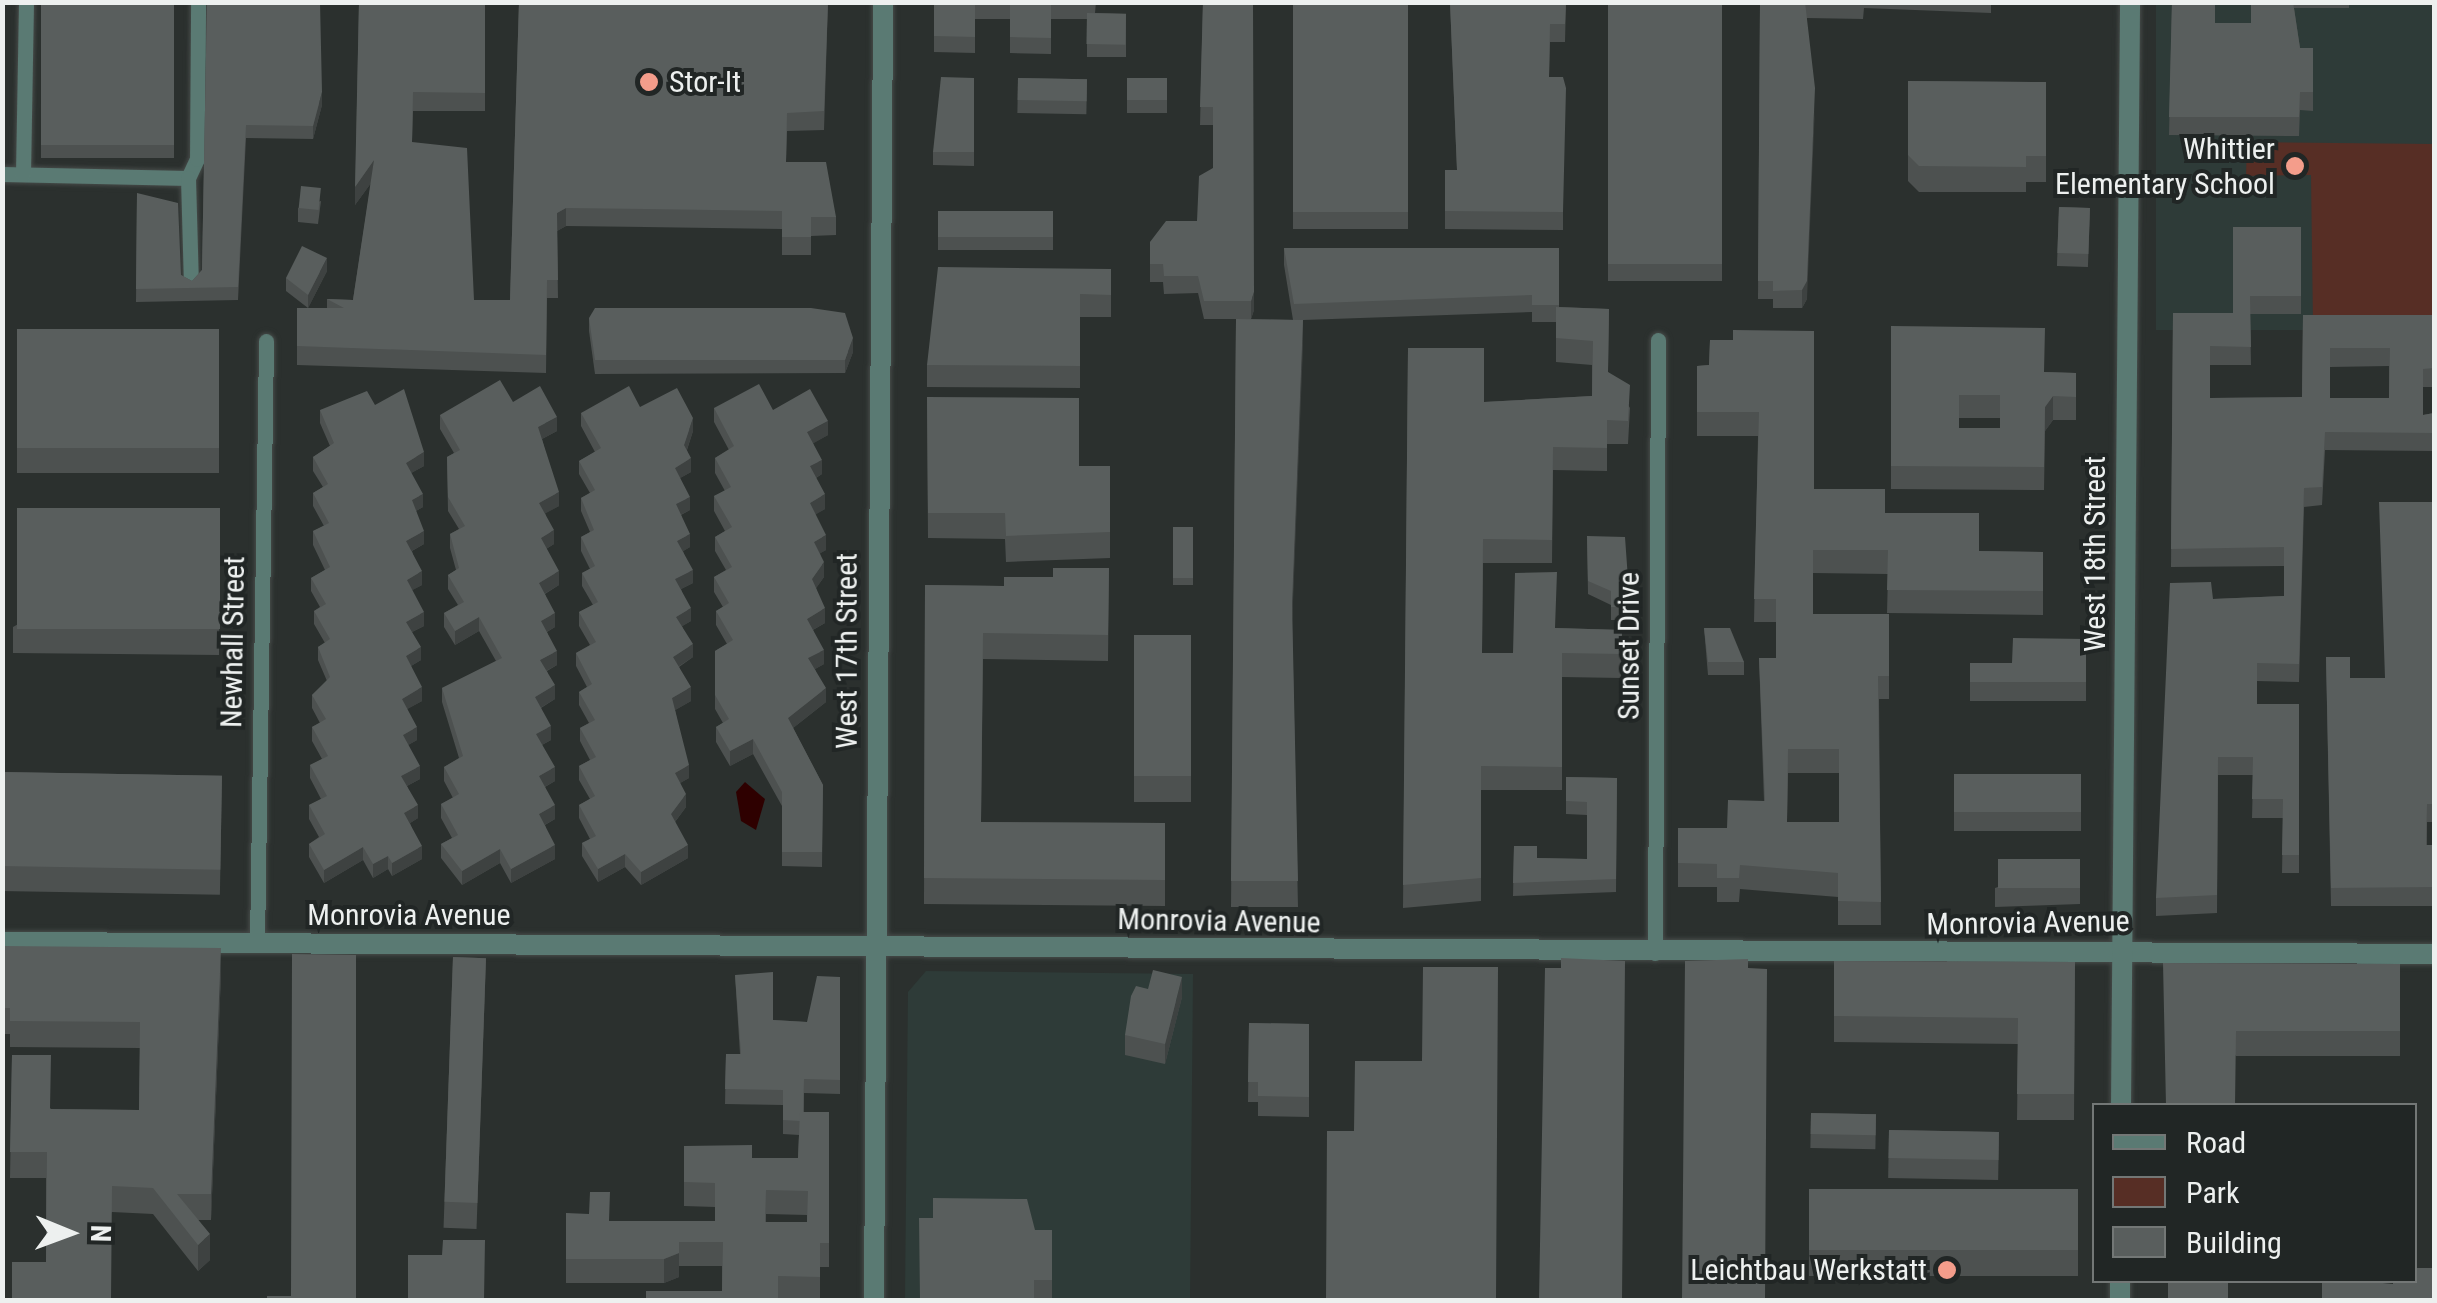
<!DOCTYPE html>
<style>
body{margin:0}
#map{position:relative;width:2437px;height:1303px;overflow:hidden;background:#2b302e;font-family:"Roboto Condensed",sans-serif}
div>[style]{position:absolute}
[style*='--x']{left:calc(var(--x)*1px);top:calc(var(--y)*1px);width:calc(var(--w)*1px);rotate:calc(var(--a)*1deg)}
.built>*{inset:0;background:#2e3b38;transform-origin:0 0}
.green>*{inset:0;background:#572e25}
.water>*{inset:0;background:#2e0000}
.roads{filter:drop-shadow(0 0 2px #464b49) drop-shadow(0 0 2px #464b49)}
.minor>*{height:15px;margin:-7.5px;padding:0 7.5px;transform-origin:7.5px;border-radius:7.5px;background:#5a7a73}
.tertiary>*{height:20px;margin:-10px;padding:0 10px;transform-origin:10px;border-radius:10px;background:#5a7a73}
.wall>*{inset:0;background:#4d5150;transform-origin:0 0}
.shaded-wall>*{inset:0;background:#3e4241}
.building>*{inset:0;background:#595e5d;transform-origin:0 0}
.dots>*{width:28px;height:28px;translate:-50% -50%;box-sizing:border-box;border:5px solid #212625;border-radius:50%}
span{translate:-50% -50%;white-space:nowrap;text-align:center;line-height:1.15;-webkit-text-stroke:8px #212625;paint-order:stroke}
.poi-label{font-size:30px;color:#edf0ef}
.left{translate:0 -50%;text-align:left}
.right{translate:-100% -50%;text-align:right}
.street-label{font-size:30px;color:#edf0ef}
.frame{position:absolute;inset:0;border:5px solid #edf0ef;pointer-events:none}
.legend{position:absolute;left:2092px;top:1103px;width:325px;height:180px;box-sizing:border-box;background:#212625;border:2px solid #737776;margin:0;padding:12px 18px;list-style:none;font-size:30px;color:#edf0ef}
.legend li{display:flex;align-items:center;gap:20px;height:50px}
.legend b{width:50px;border:2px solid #737776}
.north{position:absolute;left:20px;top:1183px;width:100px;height:100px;-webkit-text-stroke:8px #212625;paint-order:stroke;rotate:91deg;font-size:28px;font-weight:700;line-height:40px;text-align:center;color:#edf0ef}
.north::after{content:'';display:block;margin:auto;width:35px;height:45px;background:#edf0ef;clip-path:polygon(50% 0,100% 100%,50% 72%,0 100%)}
</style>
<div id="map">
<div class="built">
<i style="left:2156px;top:3px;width:278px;height:327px"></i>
<i style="clip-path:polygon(926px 971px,1193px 974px,1190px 1300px,905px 1300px,908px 992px)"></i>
</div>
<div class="green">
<i style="clip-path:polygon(2247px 142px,2434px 144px,2434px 327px,2313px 326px,2311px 175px,2246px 176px)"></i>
</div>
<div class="water">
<i style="clip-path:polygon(745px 782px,765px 799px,756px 830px,741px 821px,736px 792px)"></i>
</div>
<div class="roads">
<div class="minor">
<i style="--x:2;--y:174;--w:186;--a:1.2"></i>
<i style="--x:188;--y:178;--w:21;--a:-65"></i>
<i style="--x:197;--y:159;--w:157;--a:-89.6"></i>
<i style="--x:23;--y:174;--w:172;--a:-89"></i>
<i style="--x:188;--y:178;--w:105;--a:88.4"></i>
<i style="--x:257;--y:944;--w:603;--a:-89.14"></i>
<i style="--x:1655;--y:953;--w:613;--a:-89.72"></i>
</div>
<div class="tertiary">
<i style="--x:2;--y:942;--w:2432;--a:0.28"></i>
<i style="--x:2121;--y:1106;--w:1104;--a:-89.53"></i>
<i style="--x:874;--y:1300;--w:1298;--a:-89.6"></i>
<i style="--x:2120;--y:1300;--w:20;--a:-90"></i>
</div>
</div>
<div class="wall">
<i style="left:41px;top:2px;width:133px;height:156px"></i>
<i style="clip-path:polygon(207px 2px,322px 105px,313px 139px,246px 138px,238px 300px,136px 302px,137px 193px,181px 275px,192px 281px,202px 270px)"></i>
<i style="clip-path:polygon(359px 2px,485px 2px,485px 111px,413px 111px,412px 142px,474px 300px,510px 300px,519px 2px,828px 2px,824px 130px,787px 131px,786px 162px,836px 217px,836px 235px,811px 236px,811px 255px,782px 255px,782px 229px,566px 226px,557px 231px,558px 298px,547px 298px,546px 373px,297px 365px,297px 308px,327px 308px,327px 299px,353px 300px,371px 183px,355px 205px)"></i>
<i style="clip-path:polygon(934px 2px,1096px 2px,1095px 13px,1126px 14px,1126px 57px,1087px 57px,1087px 19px,1051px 19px,1051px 54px,1010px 53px,1010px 19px,975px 19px,975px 53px,934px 52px)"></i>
<i style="clip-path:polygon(1203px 2px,1254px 310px,1251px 319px,1204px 319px,1198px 293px,1164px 294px,1163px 282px,1150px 282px,1150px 242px,1197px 221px,1213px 168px,1213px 125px,1200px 125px)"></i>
<i style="left:1293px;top:2px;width:115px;height:227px"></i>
<i style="clip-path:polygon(1450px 2px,1566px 2px,1565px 42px,1550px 42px,1549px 77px,1563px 77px,1563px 230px,1445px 229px,1445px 170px,1457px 170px)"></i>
<i style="left:1608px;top:2px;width:114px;height:279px"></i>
<i style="clip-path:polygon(1760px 2px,1991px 2px,1991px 13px,1864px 8px,1863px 19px,1807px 18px,1807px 299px,1802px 308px,1773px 308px,1773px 299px,1758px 299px)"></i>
<i style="clip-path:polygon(2172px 2px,2215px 23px,2251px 23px,2251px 2px,2349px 2px,2349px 8px,2294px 8px,2300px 48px,2313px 48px,2313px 111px,2300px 110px,2299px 136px,2169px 135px)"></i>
<i style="clip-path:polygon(974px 78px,974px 166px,933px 165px,933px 152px)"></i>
<i style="left:1018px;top:78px;width:69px;height:35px;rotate:1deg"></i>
<i style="left:1127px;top:78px;width:40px;height:35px"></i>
<i style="clip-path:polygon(1908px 81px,2046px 82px,2046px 182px,2026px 182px,2026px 192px,1919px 192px,1908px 181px)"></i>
<i style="clip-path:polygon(321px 201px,318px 224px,298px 222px,298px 208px)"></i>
<i style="left:2059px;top:207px;width:31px;height:59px;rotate:2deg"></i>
<i style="left:938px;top:211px;width:115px;height:39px"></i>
<i style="clip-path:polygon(evenodd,2301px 227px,2301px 314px,2250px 314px,2251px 365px,2210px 365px,2210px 398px,2302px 397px,2303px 315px,2434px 315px,2434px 387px,2423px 387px,2423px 415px,2434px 413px,2434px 451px,2325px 450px,2322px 505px,2304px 507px,2299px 682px,2257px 681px,2257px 704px,2299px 704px,2299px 873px,2282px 873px,2283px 818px,2252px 818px,2253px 775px,2218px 775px,2217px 913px,2156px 916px,2156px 898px,2213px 599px,2284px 596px,2284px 566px,2171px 567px,2173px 313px,2233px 313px,2301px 227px,2389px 366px,2389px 398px,2330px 398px,2330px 367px,2389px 366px)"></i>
<i style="clip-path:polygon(1284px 248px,1559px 248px,1559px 307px,1609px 309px,1608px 372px,1630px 408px,1628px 444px,1607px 444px,1607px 471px,1553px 470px,1552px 563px,1483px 563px,1482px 653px,1513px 653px,1556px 628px,1622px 630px,1621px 678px,1562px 677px,1562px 790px,1481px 790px,1481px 901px,1403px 908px,1408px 348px,1484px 402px,1592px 396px,1592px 365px,1556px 362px,1556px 322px,1532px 322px,1532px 312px,1303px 320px,1292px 619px,1298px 907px,1231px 907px,1236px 319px,1293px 320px,1284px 265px)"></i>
<i style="clip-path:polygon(1111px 269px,1111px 317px,1080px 317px,1080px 388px,927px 387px,927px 365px)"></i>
<i style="clip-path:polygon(327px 271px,308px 308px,286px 291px,286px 278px)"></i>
<i style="clip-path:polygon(589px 318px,853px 352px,845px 373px,595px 374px,589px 331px)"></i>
<i style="clip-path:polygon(evenodd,1891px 326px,2044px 372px,2076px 373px,2076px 420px,2053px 420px,2045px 431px,2044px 490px,1891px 489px,1891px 326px,1959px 418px,2000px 418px,2000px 428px,1959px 428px,1959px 418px)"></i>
<i style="left:17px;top:329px;width:202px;height:144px"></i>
<i style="clip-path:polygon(evenodd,1710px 340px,1814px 489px,1885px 513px,1979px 551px,2043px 552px,2043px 615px,1887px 613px,1888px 574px,1813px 573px,1813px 614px,1889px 614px,1889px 699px,1879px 699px,1881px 925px,1838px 925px,1838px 897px,1740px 889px,1739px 902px,1717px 902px,1717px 887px,1678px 887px,1678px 828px,1727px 828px,1764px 801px,1759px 658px,1776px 658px,1776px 622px,1754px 622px,1758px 436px,1697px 436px,1697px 366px,1709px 365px,1710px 340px,1788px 773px,1839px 773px,1839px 822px,1787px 822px,1788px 773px)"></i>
<i style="clip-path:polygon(927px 397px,1079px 466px,1110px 466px,1110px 558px,1006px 562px,1005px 539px,928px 538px)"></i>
<i style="clip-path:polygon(513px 402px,557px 431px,542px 439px,559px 506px,545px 513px,554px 544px,546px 549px,559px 585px,545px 594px,555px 627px,547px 632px,557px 665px,547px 671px,555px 699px,541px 708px,551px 740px,542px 745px,555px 781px,545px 787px,555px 819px,545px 825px,555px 859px,511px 883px,500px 863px,462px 885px,441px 858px,441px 844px,452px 838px,441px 818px,441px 804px,453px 798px,444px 781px,444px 767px,459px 758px,442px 702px,442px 688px,496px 661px,479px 631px,455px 645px,444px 627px,444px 613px,458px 605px,448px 589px,448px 575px,456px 570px,450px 548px,450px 534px,459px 529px,448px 511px,447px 457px,454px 453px,440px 429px,440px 415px)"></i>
<i style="clip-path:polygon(375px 405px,424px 466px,411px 473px,423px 507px,416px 511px,424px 544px,412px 551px,422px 585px,412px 590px,424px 626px,412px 632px,421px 660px,411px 666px,422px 701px,407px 709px,417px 740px,408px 745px,420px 779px,407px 786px,418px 818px,410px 823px,422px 859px,392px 876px,388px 869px,373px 878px,363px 860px,324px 883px,309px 857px,309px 844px,319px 837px,309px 819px,309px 805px,321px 799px,310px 778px,310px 765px,322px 759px,312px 741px,312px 727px,320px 723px,312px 708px,312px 695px,327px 681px,318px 660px,318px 647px,325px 643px,314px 624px,314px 611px,320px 607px,311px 591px,311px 578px,325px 570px,313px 545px,313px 531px,324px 526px,313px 506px,313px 493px,323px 487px,313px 471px,313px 457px,330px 446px,320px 423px,320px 410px)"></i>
<i style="clip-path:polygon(640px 407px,693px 431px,687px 450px,691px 472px,680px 478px,690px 510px,681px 515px,690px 547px,683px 551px,693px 583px,681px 589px,691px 621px,682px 626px,693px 657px,679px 667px,691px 701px,675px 710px,689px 778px,680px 783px,686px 807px,675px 822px,688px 858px,641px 885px,625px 867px,598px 882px,582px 856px,582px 843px,590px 839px,579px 818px,579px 805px,590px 799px,579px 780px,579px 766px,590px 760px,580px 741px,580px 728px,589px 723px,579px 705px,579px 692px,587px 687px,576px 666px,576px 653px,590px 645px,579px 626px,579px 612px,593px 605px,582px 586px,582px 573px,590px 569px,581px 551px,581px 537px,590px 532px,581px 511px,581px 498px,590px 493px,579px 474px,579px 461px,595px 452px,581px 426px,581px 413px)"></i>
<i style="clip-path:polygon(714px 408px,773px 410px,828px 435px,813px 443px,822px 474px,816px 478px,825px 509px,815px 514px,826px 550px,820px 553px,824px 577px,816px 588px,825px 623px,813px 630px,824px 664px,815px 669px,826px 702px,793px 728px,823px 785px,822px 867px,782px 866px,782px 806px,753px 754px,730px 766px,716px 742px,716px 727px,723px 723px,715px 709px,715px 651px,727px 644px,716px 625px,716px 611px,723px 607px,714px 592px,714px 577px,726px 570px,715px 551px,715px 537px,725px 531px,714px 511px,714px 496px,725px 491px,715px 473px,715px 458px,729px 450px,714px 422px)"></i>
<i style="clip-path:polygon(2434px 502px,2434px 822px,2427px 822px,2427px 845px,2434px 845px,2434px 906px,2331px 906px,2326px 657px,2350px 678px,2385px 678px)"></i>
<i style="clip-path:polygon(220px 508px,219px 655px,13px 653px,13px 627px)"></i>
<i style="left:1173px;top:527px;width:20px;height:58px"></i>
<i style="clip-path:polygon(1587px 536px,1630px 607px,1630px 620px,1611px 620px,1611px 605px,1588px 594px)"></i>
<i style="clip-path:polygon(1109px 568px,1108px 661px,983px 659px,981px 822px,1165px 823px,1165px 906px,924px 904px,925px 585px,1004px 586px)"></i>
<i style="clip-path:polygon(1704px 628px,1744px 662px,1744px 675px,1708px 675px)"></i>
<i style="left:1134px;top:635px;width:57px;height:167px"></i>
<i style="clip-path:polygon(2086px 639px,2086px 701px,1970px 701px,1970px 663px,2012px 663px)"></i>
<i style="left:2px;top:772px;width:220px;height:119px;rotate:1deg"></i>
<i style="left:1954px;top:774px;width:127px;height:57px"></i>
<i style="clip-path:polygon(1566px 777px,1617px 778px,1616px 892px,1513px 896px,1514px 846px,1537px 858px,1587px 859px,1587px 815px,1566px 814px)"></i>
<i style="clip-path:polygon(2080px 859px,2080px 904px,1995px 907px,1995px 888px)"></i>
<i style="clip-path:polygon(2px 946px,221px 974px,211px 1220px,198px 1220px,210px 1260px,198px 1271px,153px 1214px,112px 1212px,46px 1262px,46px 1178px,10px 1178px,12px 1055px,51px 1109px,139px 1110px,140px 1048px,10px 1047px,10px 1034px,2px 1034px)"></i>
<i style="left:453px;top:957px;width:33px;height:271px;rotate:2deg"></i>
<i style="clip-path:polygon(1834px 961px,2075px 962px,2074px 1120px,2017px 1120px,2018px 1044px,1834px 1042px)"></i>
<i style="clip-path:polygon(2163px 963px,2400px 964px,2400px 1056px,2236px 1056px)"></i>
<i style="clip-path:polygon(evenodd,735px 975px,773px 1020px,807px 1022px,840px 977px,840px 1094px,804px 1093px,804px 1112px,829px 1112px,829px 1267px,820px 1267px,820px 1300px,646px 1300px,722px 1291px,722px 1266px,679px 1266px,679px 1277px,664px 1283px,566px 1283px,566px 1213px,610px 1221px,715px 1221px,715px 1207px,684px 1206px,684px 1146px,752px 1158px,798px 1158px,799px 1135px,783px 1134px,783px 1105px,725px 1104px,726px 1054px,740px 1054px,735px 975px,766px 1214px,807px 1215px,807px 1222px,766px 1222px,766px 1214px)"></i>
<i style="clip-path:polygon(1182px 997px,1165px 1064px,1125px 1055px,1125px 1035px)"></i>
<i style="clip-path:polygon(1249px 1023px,1309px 1024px,1309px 1117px,1258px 1116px,1258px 1102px,1248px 1102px)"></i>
<i style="left:1811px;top:1113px;width:65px;height:35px;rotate:1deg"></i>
<i style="left:1889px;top:1130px;width:110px;height:48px;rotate:1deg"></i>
<i style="left:1809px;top:1189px;width:269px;height:87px"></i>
<i style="clip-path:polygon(933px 1218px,1035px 1230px,1052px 1230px,1052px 1300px,920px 1300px)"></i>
</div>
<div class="shaded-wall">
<i style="clip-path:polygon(322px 92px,322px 105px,313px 139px,313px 126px)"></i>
<i style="clip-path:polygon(1815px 105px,1807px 299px,1802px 308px,1802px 290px)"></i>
<i style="clip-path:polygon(374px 160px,374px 179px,355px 205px,355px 187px)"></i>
<i style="clip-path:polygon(566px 208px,566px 226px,557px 231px,557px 213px)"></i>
<i style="clip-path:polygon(327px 258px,327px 271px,308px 308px,308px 295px)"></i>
<i style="clip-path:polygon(1254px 292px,1254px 310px,1251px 319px,1251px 301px)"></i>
<i style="clip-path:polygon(1303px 320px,1303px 346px,1292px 628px,1292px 603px)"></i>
<i style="clip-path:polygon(853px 338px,853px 352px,845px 373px,845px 360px)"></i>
<i style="clip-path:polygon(2053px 396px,2053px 420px,2045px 431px,2044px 490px,2045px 407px)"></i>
<i style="clip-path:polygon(557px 417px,557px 431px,538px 441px,538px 427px)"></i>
<i style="clip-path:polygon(693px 418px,693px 431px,684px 458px,684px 445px)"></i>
<i style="clip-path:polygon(828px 421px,828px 435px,807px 447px,807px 432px)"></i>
<i style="clip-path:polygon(424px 452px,424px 466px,406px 476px,406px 463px)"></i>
<i style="clip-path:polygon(691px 458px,691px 472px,675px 481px,675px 468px)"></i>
<i style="clip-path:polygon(822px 460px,822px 474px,810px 481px,810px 466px)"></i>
<i style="clip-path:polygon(559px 492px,559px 506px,539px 517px,539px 503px)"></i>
<i style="clip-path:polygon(423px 494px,423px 507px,412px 513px,412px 500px)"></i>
<i style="clip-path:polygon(825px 494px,825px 509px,810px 518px,810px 503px)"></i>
<i style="clip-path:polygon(690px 497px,690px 510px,676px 517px,676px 504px)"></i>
<i style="clip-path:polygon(554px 530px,554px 544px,541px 552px,541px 538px)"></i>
<i style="clip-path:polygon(424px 531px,424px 544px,406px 554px,406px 541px)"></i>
<i style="clip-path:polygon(690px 534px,690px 547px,677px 555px,677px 541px)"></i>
<i style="clip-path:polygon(826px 535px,826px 550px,814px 557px,814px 542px)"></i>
<i style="clip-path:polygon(824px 562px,824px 577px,812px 594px,812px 579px)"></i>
<i style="clip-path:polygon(693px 570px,693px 583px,675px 592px,675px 579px)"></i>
<i style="clip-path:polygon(422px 571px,422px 585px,407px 593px,407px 580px)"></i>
<i style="clip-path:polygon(559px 571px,559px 585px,539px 597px,539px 583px)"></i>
<i style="clip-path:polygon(691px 608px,691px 621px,676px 630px,676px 617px)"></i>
<i style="clip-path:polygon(825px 608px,825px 623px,807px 633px,807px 619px)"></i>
<i style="clip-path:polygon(424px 612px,424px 626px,406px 635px,406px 622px)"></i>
<i style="clip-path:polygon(555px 613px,555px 627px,541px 635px,541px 621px)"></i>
<i style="clip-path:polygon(479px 617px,479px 631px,455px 645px,455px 631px)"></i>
<i style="clip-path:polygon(693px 644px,693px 657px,673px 670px,673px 657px)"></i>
<i style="clip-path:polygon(421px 647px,421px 660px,406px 669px,406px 656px)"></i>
<i style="clip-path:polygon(824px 650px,824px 664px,808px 673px,808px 658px)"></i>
<i style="clip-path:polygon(557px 651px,557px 665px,540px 674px,540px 660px)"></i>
<i style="clip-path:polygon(555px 685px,555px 699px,535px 711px,535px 697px)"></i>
<i style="clip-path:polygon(422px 687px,422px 701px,402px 712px,402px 699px)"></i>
<i style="clip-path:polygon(691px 687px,691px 701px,672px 712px,672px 698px)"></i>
<i style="clip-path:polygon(826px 688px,826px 702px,788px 732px,788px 718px)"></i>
<i style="clip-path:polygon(551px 726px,551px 740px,536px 748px,536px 734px)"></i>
<i style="clip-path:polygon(417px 727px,417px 740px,403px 748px,403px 735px)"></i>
<i style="clip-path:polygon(753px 739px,753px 754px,730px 766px,730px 751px)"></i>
<i style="clip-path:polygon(689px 765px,689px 778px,675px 786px,675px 773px)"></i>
<i style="clip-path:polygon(420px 766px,420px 779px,401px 789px,401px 776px)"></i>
<i style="clip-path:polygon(555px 767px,555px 781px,539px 790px,539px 776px)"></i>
<i style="clip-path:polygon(686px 794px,686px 807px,671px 827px,671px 814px)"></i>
<i style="clip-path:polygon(418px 805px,418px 818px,404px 827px,404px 813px)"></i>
<i style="clip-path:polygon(555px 805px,555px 819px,539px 828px,539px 814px)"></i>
<i style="clip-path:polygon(555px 845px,555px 859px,511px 883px,511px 869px)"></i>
<i style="clip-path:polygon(688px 845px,688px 858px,641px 885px,641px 872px)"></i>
<i style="clip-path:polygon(422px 846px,422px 859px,392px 876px,392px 863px)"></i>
<i style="clip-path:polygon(363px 847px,363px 860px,324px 883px,324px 870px)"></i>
<i style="clip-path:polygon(500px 849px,500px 863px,462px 885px,462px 871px)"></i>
<i style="clip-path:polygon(625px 854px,625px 867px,598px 882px,598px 869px)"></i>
<i style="clip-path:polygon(388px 856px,388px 869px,373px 878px,373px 864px)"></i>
<i style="clip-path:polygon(221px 948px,221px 974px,211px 1220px,211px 1194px)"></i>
<i style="clip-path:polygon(1182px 977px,1182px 997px,1165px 1064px,1165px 1044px)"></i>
<i style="clip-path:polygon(210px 1234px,210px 1260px,198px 1271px,198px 1245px)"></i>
<i style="clip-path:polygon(679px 1253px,679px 1277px,664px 1283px,664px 1259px)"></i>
</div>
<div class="building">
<i style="left:41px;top:2px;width:133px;height:143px"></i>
<i style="clip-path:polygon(207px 2px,320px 2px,322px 92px,313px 126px,246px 125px,238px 287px,136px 289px,137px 193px,178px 203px,181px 275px,192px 281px,202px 270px)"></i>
<i style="clip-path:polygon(359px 2px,485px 2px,485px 93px,413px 92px,412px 142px,467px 148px,474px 300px,510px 300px,519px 2px,828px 2px,824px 111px,787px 113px,786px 162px,826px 162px,836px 217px,811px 217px,811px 237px,782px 237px,782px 211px,566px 208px,557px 213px,558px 280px,547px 280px,546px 355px,297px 346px,297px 308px,344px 308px,327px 299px,353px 300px,374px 160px,355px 187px)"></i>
<i style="clip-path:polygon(934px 2px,1095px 2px,1095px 3px,1051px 3px,1051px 38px,1010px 37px,1010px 3px,975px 3px,975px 37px,934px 36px)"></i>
<i style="clip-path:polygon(1203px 2px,1253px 2px,1254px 292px,1251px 301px,1204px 301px,1198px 276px,1164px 276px,1163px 264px,1150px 264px,1150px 242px,1166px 221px,1197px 221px,1199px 176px,1213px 168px,1213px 107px,1200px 107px)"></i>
<i style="left:1293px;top:2px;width:115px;height:210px"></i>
<i style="clip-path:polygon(1450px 2px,1566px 2px,1565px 24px,1550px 24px,1549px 77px,1563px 77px,1566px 88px,1563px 212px,1445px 211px,1445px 170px,1457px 170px)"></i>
<i style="left:1608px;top:2px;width:114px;height:262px"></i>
<i style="clip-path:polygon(1760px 2px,1805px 2px,1815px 88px,1807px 281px,1802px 290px,1773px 291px,1773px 281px,1758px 281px)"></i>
<i style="clip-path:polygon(2172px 2px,2215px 2px,2215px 23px,2251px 23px,2251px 2px,2293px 2px,2300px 48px,2313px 48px,2313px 92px,2300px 92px,2299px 117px,2169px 117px)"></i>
<i style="left:1087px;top:13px;width:39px;height:31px;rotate:1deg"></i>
<i style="clip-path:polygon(941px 77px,974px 78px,974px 152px,933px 152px)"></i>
<i style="left:1018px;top:78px;width:69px;height:22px;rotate:1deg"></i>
<i style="left:1127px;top:78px;width:40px;height:22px"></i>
<i style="clip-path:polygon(1908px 81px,2046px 82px,2046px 156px,2026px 156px,2026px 167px,1919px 166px,1908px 155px)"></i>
<i style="left:301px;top:186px;width:20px;height:22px;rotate:6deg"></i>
<i style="left:2059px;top:207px;width:31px;height:46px;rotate:2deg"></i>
<i style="left:938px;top:211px;width:115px;height:26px"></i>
<i style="clip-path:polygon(evenodd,2233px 227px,2301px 227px,2301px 296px,2250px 296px,2251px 347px,2210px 346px,2210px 398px,2302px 397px,2303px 315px,2434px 315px,2434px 368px,2423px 369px,2423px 415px,2434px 413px,2434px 433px,2325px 432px,2322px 487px,2304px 488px,2299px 664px,2257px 663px,2257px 704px,2299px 704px,2299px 855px,2282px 855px,2283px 799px,2252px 799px,2253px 757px,2218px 757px,2217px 895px,2156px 898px,2170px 583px,2211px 582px,2213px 599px,2284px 596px,2284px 547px,2171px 549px,2173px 313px,2233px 313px,2233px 227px,2330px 348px,2390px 348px,2389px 398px,2330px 398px,2330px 348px)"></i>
<i style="clip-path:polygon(302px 246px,327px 258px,308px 295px,286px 278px)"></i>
<i style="clip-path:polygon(1284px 248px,1559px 248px,1559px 305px,1532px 305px,1532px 295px,1294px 304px)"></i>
<i style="clip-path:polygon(938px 267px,1111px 269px,1111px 295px,1080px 294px,1080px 366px,927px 365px)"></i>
<i style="clip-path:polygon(1556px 307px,1609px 309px,1608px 372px,1630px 385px,1628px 421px,1607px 420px,1607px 448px,1553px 447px,1552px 540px,1483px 539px,1482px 653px,1513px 653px,1515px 573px,1557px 572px,1555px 628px,1622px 630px,1621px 654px,1562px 653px,1562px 767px,1481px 766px,1481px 878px,1403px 885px,1408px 348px,1484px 348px,1484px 402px,1592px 396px,1593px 341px,1556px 338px)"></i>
<i style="clip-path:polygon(595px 308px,811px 308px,845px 313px,853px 338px,845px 360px,595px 360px,589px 318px)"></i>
<i style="clip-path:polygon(1236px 319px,1303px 320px,1292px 603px,1298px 881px,1231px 881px)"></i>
<i style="clip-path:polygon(evenodd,1891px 326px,2045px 328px,2044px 372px,2076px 373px,2076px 397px,2053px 396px,2045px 407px,2044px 467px,1891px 466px,1891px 326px,1959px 395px,2000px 395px,2000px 428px,1959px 428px,1959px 395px)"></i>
<i style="left:17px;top:329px;width:202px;height:119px"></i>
<i style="clip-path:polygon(evenodd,1733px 330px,1814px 331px,1814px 489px,1885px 489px,1885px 513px,1979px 513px,1979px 551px,2043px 552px,2043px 591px,1887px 590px,1888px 550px,1813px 550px,1813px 614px,1889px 614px,1889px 676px,1878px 676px,1881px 902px,1838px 901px,1838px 873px,1740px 865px,1739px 878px,1717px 878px,1717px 864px,1678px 863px,1678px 828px,1727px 828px,1728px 800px,1765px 801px,1759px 658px,1776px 658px,1776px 599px,1754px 599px,1759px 412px,1697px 412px,1697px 366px,1709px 365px,1710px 340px,1733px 340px,1733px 330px,1788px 749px,1839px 749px,1839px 822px,1787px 822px,1788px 749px)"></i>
<i style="clip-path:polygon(500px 380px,513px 402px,540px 386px,557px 417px,538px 427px,559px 492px,539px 503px,554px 530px,541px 538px,559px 571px,539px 583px,555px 613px,541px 621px,557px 651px,540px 660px,555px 685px,535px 697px,551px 726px,536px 734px,555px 767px,539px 776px,555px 805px,539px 814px,555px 845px,511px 869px,500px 849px,462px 871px,441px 844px,458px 835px,441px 804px,459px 794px,444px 767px,463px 756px,442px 688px,502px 658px,479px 617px,455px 631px,444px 613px,464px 602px,448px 575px,459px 568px,450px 534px,465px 526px,448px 497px,447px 457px,460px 450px,440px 415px)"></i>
<i style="clip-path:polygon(759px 384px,773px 410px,810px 389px,828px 421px,807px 432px,822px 460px,810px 466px,825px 494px,810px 503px,826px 535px,814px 542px,824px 562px,812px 579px,825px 608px,807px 619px,824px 650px,808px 658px,826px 688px,788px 718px,823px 785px,822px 852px,782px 852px,782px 792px,753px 739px,730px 751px,716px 727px,729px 719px,715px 695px,715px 651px,733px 640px,716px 611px,729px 603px,714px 577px,732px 567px,715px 537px,732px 527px,714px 496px,731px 487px,715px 458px,734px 446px,714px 408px)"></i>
<i style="clip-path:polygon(629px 386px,640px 407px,677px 388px,693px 418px,684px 445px,691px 458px,675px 468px,690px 497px,676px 504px,690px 534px,677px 541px,693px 570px,675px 579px,691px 608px,676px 617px,693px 644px,673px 657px,691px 687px,672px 698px,689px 765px,675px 773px,686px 794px,671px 814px,688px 845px,641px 872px,625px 854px,598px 869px,582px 843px,596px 836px,579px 805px,595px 796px,579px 766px,596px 757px,580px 728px,595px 720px,579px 692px,592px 684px,576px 653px,596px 642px,579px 612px,598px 602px,582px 573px,595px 566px,581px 537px,594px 530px,581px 498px,595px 490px,579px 461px,601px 448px,581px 413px)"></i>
<i style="clip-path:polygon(404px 389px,424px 452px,406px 463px,423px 494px,412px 500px,424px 531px,406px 541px,422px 571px,407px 580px,424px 612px,406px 622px,421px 647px,406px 656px,422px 687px,402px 699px,417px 727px,403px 735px,420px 766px,401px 776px,418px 805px,404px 813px,422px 846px,392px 863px,388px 856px,373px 864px,363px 847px,324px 870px,309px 844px,325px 834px,309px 805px,327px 796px,310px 765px,328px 756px,312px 727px,326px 719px,312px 695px,330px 677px,318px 647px,330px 639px,314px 611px,326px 604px,311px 578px,330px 567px,313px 531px,329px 523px,313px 493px,328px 484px,313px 457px,334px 443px,320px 410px,367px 391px,375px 405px)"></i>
<i style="clip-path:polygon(927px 397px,1079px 398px,1079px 466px,1110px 466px,1110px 532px,1006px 536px,1005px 513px,928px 513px)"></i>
<i style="clip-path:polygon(2379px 502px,2434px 502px,2434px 804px,2427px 804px,2426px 845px,2434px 845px,2434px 887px,2331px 888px,2326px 657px,2350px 657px,2350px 678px,2385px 678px)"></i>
<i style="left:220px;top:508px;width:121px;height:203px;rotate:90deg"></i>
<i style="left:1173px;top:527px;width:20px;height:51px"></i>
<i style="clip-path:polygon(1587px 536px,1625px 537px,1630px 607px,1611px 607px,1611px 591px,1588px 581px)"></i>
<i style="clip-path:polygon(1053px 568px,1109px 568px,1108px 635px,983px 633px,981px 822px,1165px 823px,1165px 880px,924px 878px,925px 585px,1004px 586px,1004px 577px,1053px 577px)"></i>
<i style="clip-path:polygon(1704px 628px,1730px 628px,1744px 662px,1708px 662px)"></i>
<i style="left:1134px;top:635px;width:57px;height:141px"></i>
<i style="clip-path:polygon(2013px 638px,2086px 639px,2086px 682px,1970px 682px,1970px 663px,2012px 663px)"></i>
<i style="left:2px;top:772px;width:220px;height:94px;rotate:1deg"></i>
<i style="left:1954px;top:774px;width:127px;height:38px"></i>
<i style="clip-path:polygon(1566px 777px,1617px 778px,1616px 879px,1513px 883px,1514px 846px,1537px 846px,1537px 858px,1587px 859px,1587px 802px,1566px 801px)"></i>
<i style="left:1998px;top:859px;width:82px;height:29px"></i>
<i style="clip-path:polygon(2px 946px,221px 948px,211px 1194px,177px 1194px,210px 1234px,198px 1245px,153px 1188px,112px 1186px,111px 1300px,12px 1300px,12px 1262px,46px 1262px,47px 1152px,10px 1152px,12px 1055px,51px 1055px,50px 1109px,139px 1110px,140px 1022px,10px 1021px,10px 1008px,2px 1008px)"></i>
<i style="clip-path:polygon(292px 954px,356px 955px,356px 1300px,267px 1300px,267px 1296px,291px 1296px)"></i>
<i style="left:453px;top:957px;width:33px;height:245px;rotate:2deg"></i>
<i style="clip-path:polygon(1561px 958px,1625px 961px,1622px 1300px,1539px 1300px,1545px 968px,1561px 968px)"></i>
<i style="clip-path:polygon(1748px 959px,1748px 968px,1767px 969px,1765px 1300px,1682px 1300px,1685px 961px)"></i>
<i style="clip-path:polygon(1834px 961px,2075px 962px,2074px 1094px,2017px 1094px,2018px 1018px,1834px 1016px)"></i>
<i style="clip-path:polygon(2163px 963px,2400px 964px,2400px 1031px,2236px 1031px,2235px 1106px,2166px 1106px)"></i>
<i style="clip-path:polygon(1423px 967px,1498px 967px,1496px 1300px,1326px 1300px,1327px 1131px,1354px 1131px,1355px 1061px,1422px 1061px)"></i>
<i style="clip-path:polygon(1153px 970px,1182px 977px,1165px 1044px,1125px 1035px,1131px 996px,1136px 986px,1148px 989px)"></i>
<i style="clip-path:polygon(773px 972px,773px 1020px,807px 1022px,817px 976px,840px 977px,840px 1080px,804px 1079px,803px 1112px,800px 1112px,800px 1121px,783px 1120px,783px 1090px,725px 1089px,726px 1054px,741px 1054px,735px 975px)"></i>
<i style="clip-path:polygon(1249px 1023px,1309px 1024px,1309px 1097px,1258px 1096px,1258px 1082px,1248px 1082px)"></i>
<i style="clip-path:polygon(evenodd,800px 1112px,829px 1112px,829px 1243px,820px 1243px,820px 1277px,778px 1276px,778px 1300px,646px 1300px,646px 1291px,722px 1291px,723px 1242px,679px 1242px,679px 1253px,664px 1259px,566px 1259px,566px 1213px,589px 1214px,590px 1192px,610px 1192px,609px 1221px,715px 1221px,715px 1183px,684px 1182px,684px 1146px,752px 1145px,752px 1158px,798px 1158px,800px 1112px,766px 1190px,808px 1191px,807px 1222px,765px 1222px,766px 1190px)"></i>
<i style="left:1811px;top:1113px;width:65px;height:21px;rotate:1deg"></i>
<i style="left:1889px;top:1130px;width:110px;height:28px;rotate:1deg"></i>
<i style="left:1809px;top:1189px;width:269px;height:61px"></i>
<i style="clip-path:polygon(933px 1198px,1027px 1199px,1035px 1230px,1052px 1230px,1052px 1280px,1034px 1280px,1034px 1300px,920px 1300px,919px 1218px,933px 1218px)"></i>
<i style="clip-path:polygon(443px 1240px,485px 1240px,484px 1300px,408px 1300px,408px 1255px,442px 1255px)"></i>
<i style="clip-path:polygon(2414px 1268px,2433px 1268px,2433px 1300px,2322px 1300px,2322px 1280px,2352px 1280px,2393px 1284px,2393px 1280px,2414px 1280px)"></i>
<i style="left:2168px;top:1280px;width:60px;height:20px"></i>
</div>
<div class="dots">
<i style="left:649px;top:82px;background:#f49d8b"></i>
<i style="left:2295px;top:166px;background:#f49d8b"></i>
<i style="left:1947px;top:1270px;background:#f49d8b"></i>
</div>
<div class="poi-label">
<span class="left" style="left:669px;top:82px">Stor-It</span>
<span class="right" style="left:2275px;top:166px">Whittier<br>Elementary School</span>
<span class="right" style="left:1927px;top:1270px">Leichtbau Werkstatt</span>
</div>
<div class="street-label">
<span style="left:2095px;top:554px;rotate:-90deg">West 18th Street</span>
<span style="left:233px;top:642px;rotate:-89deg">Newhall Street</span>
<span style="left:1629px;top:646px;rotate:-90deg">Sunset Drive</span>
<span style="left:847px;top:651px;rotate:-90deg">West 17th Street</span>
<span style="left:409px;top:915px">Monrovia Avenue</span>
<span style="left:1219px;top:921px;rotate:1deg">Monrovia Avenue</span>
<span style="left:2028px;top:923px;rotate:-1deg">Monrovia Avenue</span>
</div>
<div class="frame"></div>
<ul class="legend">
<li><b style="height:12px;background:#5a7a73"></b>Road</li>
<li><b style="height:28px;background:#572e25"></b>Park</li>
<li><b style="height:28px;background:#595e5d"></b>Building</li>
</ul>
<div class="north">N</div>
</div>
